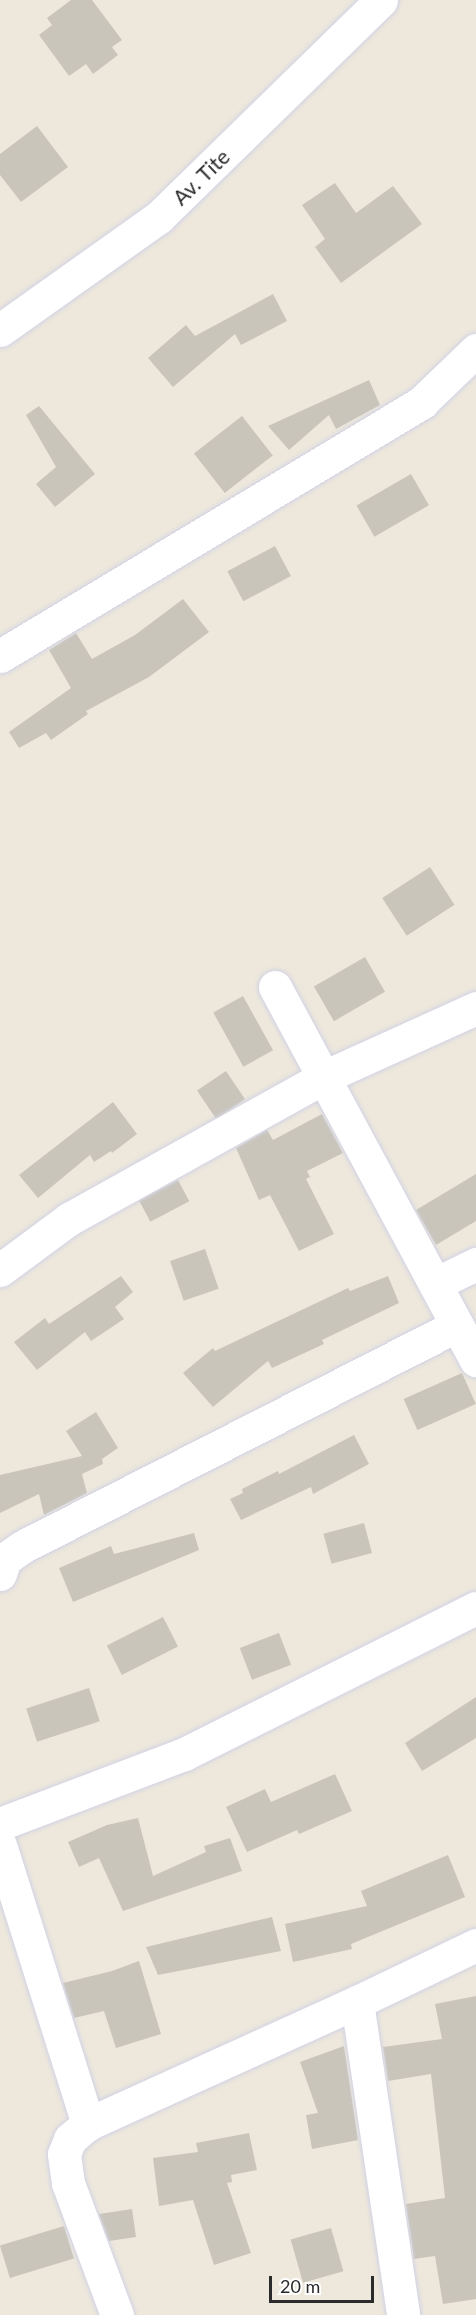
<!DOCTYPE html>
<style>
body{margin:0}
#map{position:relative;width:476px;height:2315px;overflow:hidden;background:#eee8dc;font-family:Lato,sans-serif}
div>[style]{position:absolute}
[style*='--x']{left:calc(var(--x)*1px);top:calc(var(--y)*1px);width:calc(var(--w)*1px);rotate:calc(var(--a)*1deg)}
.building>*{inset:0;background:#c9c5bb;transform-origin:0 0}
.roads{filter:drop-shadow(0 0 2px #d1d2e4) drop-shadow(0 0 2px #d1d2e4)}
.minor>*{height:33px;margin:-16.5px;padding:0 16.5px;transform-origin:16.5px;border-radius:16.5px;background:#fff}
span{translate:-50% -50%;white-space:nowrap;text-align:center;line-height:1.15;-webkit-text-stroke:5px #fff;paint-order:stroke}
.street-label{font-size:21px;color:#2b2b2b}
.scale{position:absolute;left:269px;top:2276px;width:105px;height:27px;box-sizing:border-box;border:3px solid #2b2b2b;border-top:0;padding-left:8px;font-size:18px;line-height:21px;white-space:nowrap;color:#2b2b2b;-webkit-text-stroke:4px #fff;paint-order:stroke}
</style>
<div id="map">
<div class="building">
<i style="clip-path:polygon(71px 0,92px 0,122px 40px,112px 47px,118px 55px,93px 74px,86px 64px,69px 76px,39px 35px,52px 25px,47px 18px)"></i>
<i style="clip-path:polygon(37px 126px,68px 167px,21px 202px,0 175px,0 154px)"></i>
<i style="clip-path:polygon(335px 183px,356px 213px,393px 186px,422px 224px,341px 283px,315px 247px,325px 239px,302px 205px)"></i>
<i style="clip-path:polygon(273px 294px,287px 321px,241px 345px,235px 334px,173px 387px,148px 358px,186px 325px,195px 336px)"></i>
<i style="clip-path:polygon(369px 380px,380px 405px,336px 429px,329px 415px,289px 450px,268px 426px)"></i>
<i style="clip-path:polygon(39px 406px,95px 474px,55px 507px,36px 484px,56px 467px,26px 415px)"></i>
<i style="left:242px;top:416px;width:50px;height:61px;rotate:52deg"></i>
<i style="left:411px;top:474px;width:36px;height:63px;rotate:60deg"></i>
<i style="left:275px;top:546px;width:34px;height:54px;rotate:62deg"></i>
<i style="clip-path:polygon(183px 599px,209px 632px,149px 677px,86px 711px,88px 714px,51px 740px,46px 733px,19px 748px,9px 732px,71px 688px,49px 650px,76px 633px,92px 659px,135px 635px)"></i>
<i style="left:430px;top:867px;width:45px;height:57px;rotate:57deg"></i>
<i style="left:365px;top:957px;width:40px;height:59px;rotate:60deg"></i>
<i style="left:243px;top:996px;width:62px;height:34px;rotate:61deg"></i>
<i style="left:226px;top:1071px;width:34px;height:35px;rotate:56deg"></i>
<i style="clip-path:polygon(113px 1102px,137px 1134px,112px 1153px,111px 1151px,94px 1162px,90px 1155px,38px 1198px,19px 1175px)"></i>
<i style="clip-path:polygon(322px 1114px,343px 1153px,307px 1171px,310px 1177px,306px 1179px,334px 1234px,299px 1251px,270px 1195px,259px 1200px,236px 1148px,267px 1130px,273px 1140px)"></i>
<i style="clip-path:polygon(476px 1174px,476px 1221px,436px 1245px,416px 1210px)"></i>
<i style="left:178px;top:1180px;width:24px;height:44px;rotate:62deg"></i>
<i style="left:205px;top:1249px;width:42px;height:37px;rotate:71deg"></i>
<i style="clip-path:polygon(121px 1276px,133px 1292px,115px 1307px,124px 1319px,91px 1341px,85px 1332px,37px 1370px,14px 1342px,45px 1318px,49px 1324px)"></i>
<i style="clip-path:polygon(388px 1276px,399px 1303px,322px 1340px,324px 1344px,272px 1368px,268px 1361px,213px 1407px,183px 1373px,213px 1348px,215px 1351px,348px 1288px,350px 1291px)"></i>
<i style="left:462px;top:1373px;width:34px;height:64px;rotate:66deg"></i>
<i style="clip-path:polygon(96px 1412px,118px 1448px,102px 1459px,103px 1464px,82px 1474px,87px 1493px,44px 1515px,39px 1494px,0 1513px,0 1475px,82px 1456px,66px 1431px)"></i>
<i style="clip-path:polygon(354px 1435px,369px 1464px,313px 1494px,311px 1487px,241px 1520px,230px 1499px,243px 1493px,242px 1489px,278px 1471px,279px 1474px)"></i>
<i style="left:364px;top:1523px;width:31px;height:42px;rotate:75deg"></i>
<i style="clip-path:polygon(194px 1533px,199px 1550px,73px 1602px,59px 1568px,111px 1546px,114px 1554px)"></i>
<i style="left:163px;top:1617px;width:33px;height:63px;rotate:63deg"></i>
<i style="left:279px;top:1633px;width:34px;height:42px;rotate:69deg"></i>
<i style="left:89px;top:1688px;width:35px;height:66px;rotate:72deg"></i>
<i style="clip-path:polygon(476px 1697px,476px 1738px,422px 1771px,405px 1743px)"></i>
<i style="clip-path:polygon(335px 1774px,352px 1811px,299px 1834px,297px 1830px,247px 1852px,226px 1807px,265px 1789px,271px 1802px)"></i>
<i style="clip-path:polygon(138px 1818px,153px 1876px,206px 1852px,204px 1846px,230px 1838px,242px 1871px,123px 1911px,99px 1858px,79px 1867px,68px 1842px,107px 1825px)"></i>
<i style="clip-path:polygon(448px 1855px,465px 1897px,351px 1944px,352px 1949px,293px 1962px,285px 1924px,367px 1906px,361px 1891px)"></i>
<i style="clip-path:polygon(272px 1917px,281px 1951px,158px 1975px,146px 1947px)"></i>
<i style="clip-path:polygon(139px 1961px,161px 2034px,116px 2048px,104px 2011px,74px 2018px,63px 1983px,112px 1971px)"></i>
<i style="clip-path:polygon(476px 1996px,476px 2299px,443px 2304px,435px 2256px,414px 2259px,406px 2204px,445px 2198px,431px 2074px,388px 2081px,383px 2047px,442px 2039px,435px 2004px)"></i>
<i style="clip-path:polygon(344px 2046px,358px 2140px,312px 2149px,306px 2115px,318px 2113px,300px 2062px)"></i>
<i style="clip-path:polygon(249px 2133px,257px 2170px,231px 2175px,232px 2182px,227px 2183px,251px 2253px,214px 2265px,193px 2200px,159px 2206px,153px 2158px,198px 2152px,196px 2143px)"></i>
<i style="clip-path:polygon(132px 2209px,136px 2237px,109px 2241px,99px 2214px)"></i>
<i style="left:64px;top:2226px;width:34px;height:67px;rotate:73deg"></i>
<i style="left:331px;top:2228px;width:45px;height:42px;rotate:74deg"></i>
</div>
<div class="roads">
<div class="minor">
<i style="--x:0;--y:330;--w:195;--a:-35.4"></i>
<i style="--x:159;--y:217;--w:310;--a:-44.3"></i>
<i style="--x:0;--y:656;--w:493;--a:-31"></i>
<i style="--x:422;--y:402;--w:75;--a:-43.9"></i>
<i style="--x:275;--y:987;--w:424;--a:61.7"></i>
<i style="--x:0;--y:1270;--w:86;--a:-36.5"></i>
<i style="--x:69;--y:1219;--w:292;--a:-29.1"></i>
<i style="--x:324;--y:1077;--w:167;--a:-24.4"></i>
<i style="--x:435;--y:1284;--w:46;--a:-26"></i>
<i style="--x:0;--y:1574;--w:16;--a:-72"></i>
<i style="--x:5;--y:1559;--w:21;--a:-35"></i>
<i style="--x:22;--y:1547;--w:488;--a:-27"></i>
<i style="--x:0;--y:1824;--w:197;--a:-20.8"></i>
<i style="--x:184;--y:1754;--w:326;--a:-26.6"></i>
<i style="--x:0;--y:1845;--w:293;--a:72.5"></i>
<i style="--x:357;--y:2002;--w:316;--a:81.6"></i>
<i style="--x:117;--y:2315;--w:141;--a:-110.4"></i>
<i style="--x:68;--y:2183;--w:29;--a:-98"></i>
<i style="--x:64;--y:2154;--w:16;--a:-68"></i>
<i style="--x:70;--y:2139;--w:23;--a:-40"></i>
<i style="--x:88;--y:2124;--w:295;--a:-24.4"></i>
<i style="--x:357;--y:2002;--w:132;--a:-25.6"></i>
</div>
</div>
<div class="street-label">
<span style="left:201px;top:177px;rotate:-44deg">Av. Tite</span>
</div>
<div class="scale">20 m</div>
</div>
